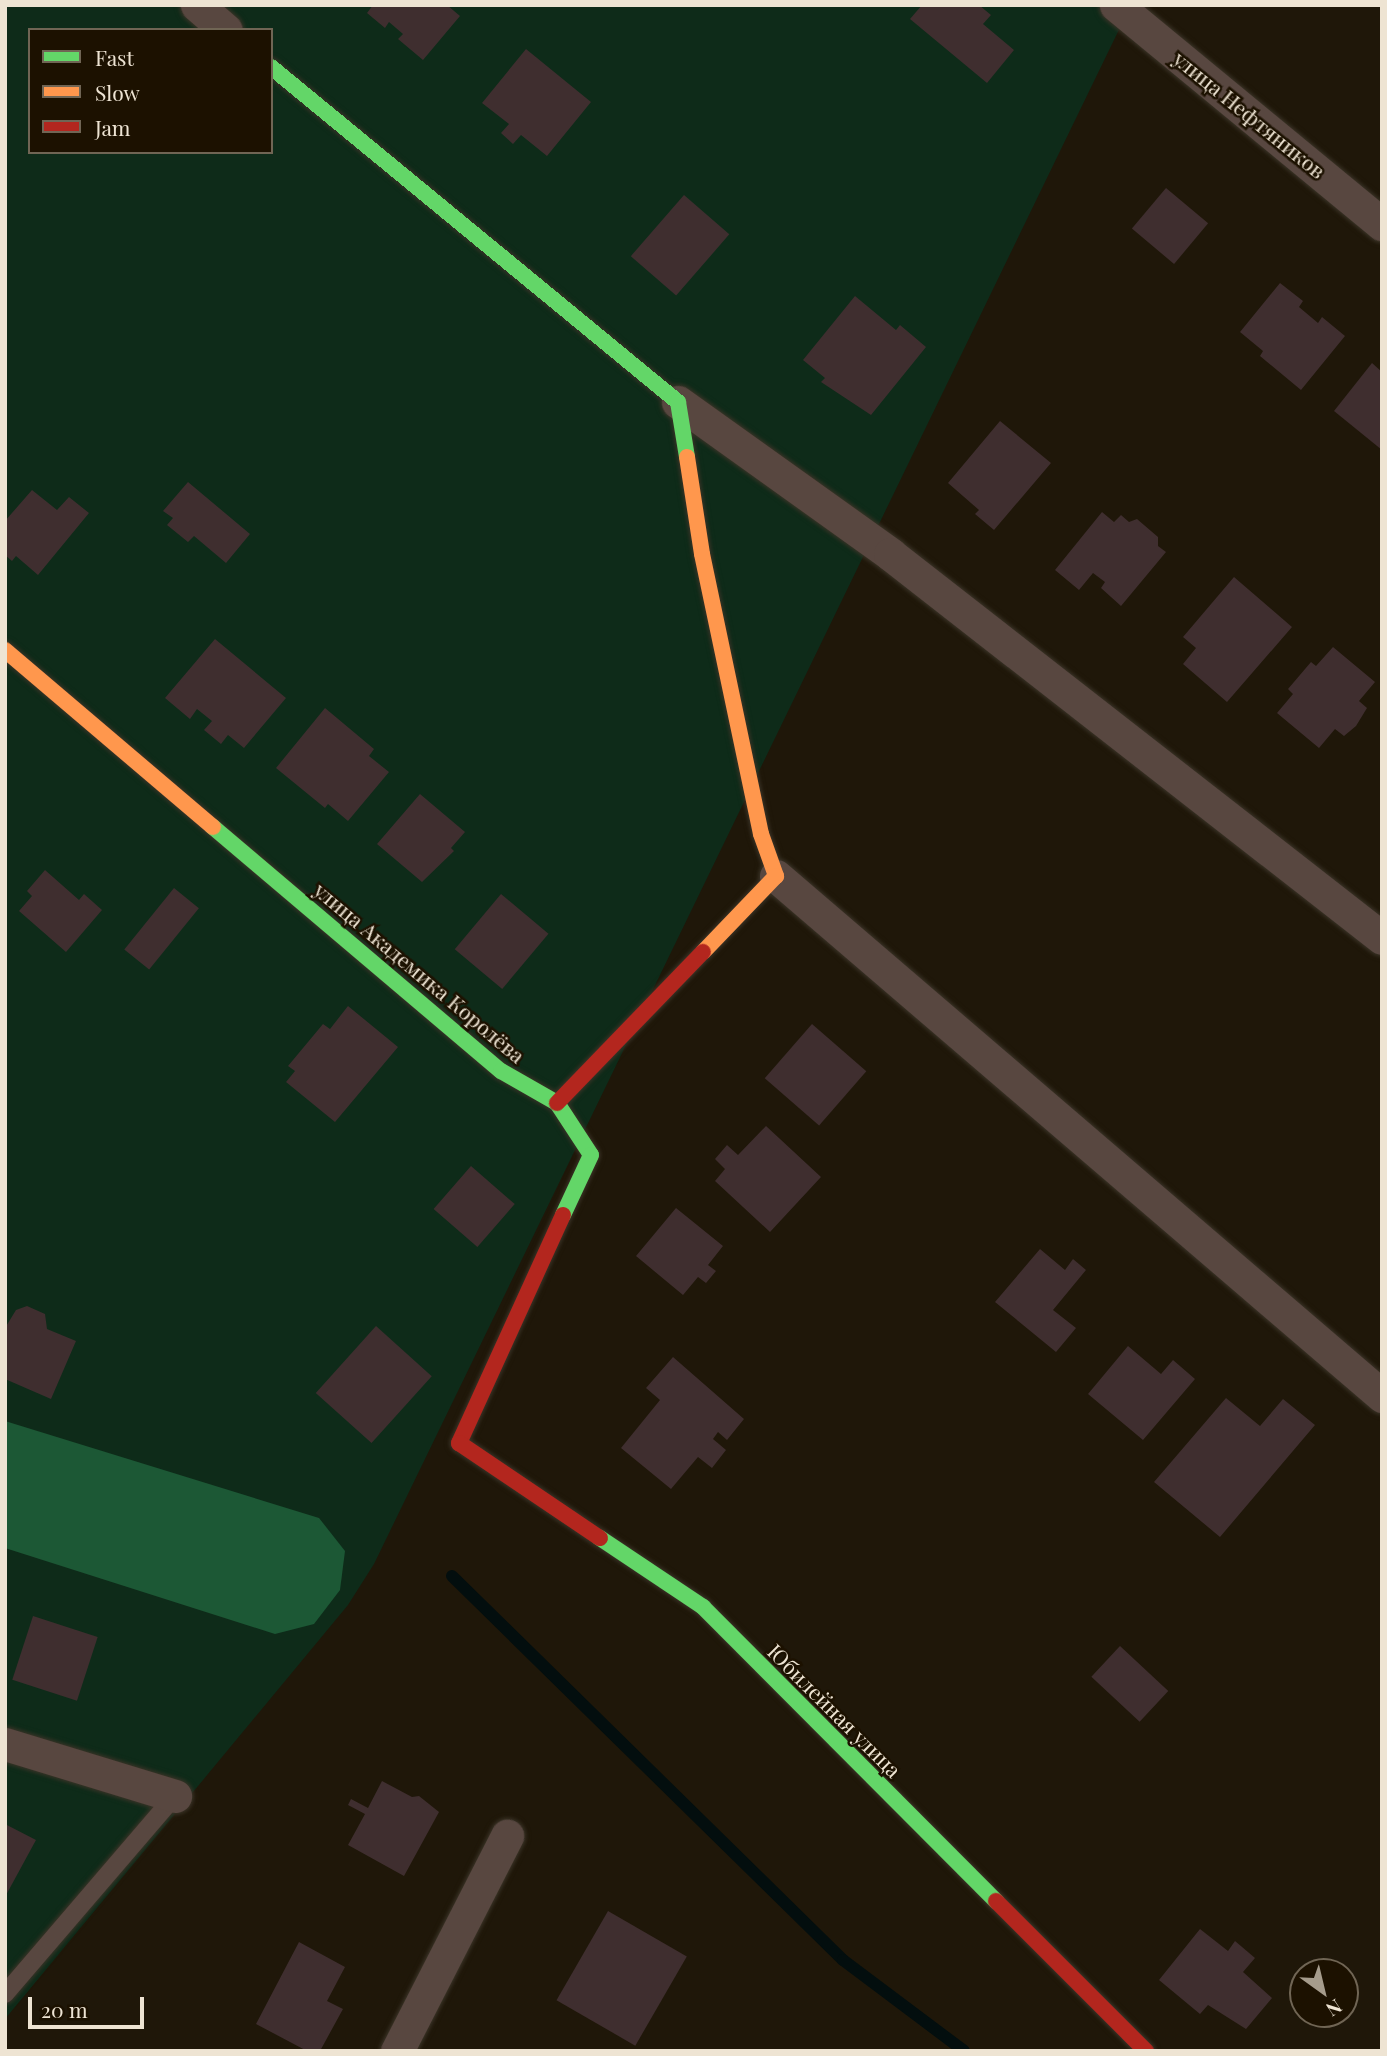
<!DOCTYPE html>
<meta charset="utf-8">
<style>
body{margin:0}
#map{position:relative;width:1387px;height:2056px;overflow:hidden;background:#1f1709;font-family:"Playfair Display",serif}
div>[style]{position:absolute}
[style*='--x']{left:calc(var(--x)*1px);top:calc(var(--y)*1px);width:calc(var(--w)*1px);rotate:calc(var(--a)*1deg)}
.green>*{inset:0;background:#0e2b19}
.forest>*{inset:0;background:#1c5835}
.stream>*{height:12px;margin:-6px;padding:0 6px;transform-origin:6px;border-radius:6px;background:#030e0e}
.building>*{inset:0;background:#3f2e2f;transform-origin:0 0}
.roads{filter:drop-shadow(0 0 2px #3a3327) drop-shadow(0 0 2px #3a3327)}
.lane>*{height:18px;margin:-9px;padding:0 9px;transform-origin:9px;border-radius:9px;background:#584740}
.street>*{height:33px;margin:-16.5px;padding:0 16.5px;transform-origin:16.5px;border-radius:16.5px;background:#584740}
.fast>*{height:16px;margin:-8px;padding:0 8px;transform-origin:8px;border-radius:8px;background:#63d668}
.slow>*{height:16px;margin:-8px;padding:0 8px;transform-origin:8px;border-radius:8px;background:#ff974d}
.jam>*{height:16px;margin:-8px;padding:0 8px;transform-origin:8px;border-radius:8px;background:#b3261e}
span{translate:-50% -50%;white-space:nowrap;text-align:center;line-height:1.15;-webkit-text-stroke:5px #1c1100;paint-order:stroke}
.street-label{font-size:21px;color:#eee4d3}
.frame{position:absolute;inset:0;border:7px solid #eee4d3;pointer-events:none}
.legend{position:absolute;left:28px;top:28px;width:245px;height:126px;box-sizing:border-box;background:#1c1100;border:2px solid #706554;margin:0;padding:9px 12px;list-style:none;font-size:21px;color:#eee4d3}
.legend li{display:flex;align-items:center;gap:14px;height:35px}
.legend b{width:35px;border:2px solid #706554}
.north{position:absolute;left:1289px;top:1958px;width:70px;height:70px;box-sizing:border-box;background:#1c1100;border:2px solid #706554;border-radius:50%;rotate:146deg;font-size:19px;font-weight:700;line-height:28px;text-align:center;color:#eee4d3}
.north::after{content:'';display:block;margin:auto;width:24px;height:32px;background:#a69c8c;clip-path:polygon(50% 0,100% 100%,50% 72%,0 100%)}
.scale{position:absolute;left:28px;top:1997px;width:116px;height:32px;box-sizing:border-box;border:4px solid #eee4d3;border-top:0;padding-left:9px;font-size:21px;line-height:24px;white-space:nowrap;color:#eee4d3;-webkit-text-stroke:5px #1c1100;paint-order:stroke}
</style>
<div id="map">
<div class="green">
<i style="clip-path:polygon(evenodd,5px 5px,1131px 5px,374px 1564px,348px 1605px,5px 2019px,5px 5px,30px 30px,271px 30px,271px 152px,30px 152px,30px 30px)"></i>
</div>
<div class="forest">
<i style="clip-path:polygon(5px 1421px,319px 1518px,345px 1551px,340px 1590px,314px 1624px,275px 1634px,5px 1548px)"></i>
</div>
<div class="stream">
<i style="--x:452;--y:1576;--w:548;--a:44.48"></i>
<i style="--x:843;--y:1960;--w:151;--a:36.9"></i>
</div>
<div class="building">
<i style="clip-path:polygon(373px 5px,447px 5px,460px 16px,423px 60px,398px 39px,403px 34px,389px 22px,385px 28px,367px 13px)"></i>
<i style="clip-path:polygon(922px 5px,979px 5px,991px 15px,983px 24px,1014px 50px,987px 83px,910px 19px)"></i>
<i style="clip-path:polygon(526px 49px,591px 102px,547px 156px,521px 135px,513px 144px,501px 133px,509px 124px,482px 103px)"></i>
<i style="left:1166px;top:188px;width:55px;height:53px;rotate:40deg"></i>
<i style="left:684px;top:195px;width:60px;height:81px;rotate:41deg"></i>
<i style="clip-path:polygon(1280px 283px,1303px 301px,1299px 307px,1318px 323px,1322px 317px,1345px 336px,1301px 390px,1260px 356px,1263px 351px,1240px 332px)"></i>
<i style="clip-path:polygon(855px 296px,896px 330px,900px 325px,926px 347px,871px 415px,821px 382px,825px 378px,803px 360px)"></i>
<i style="clip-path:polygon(1372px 363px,1382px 372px,1382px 450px,1334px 411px)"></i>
<i style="clip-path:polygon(1000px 421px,1051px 463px,994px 530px,975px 514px,979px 510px,948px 483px)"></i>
<i style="clip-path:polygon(188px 482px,250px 534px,226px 563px,194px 536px,188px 542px,167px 525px,173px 518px,163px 511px)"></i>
<i style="clip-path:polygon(32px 490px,57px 510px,69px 497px,89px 513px,38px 575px,16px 556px,12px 561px,5px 555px,5px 521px)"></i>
<i style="clip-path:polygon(1102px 512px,1114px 522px,1121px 515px,1129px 522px,1137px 519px,1158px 537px,1158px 546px,1166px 552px,1121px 606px,1101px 588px,1105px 582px,1093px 573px,1079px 590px,1055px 570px)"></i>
<i style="clip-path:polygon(1234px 577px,1292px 627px,1227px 702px,1183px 664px,1196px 648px,1183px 637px)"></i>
<i style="clip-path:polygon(215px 639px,286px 698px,244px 748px,228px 735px,221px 744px,204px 730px,212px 721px,197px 709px,190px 719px,165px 698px)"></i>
<i style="clip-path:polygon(1333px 647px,1375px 682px,1359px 701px,1367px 708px,1356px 726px,1344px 736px,1335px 729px,1319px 748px,1277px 713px,1293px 694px,1288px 689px,1311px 662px,1316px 666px)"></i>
<i style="clip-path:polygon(325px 708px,374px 749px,369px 756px,389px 772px,348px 821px,328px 804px,325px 808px,276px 768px)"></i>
<i style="clip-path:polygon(420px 794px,465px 832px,451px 848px,454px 851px,422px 882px,377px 844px)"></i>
<i style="clip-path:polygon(45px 870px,79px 900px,84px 894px,102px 910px,66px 952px,19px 911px,32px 896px,27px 891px)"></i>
<i style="left:174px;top:888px;width:32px;height:79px;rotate:39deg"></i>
<i style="left:501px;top:894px;width:62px;height:72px;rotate:40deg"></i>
<i style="clip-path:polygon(348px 1006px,398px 1047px,335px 1122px,286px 1082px,295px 1071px,288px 1066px,323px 1024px,330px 1029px)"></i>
<i style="left:812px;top:1024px;width:72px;height:72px;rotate:41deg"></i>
<i style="clip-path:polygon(766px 1126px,821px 1177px,770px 1232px,715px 1181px,725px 1169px,715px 1159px,727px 1145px,738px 1155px)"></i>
<i style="left:471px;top:1166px;width:58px;height:57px;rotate:41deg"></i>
<i style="clip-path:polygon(676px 1208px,723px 1246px,708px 1265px,716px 1271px,706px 1283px,698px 1277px,683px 1295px,636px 1256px)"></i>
<i style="clip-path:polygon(1040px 1249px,1065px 1270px,1073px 1259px,1086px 1270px,1053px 1310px,1076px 1328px,1056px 1352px,995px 1302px)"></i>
<i style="clip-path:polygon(27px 1306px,45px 1314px,47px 1329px,76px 1341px,51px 1399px,5px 1379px,5px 1328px,16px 1310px)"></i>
<i style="left:376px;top:1326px;width:75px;height:90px;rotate:42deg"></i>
<i style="clip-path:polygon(1128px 1346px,1161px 1374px,1173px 1360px,1195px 1379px,1143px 1440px,1088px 1394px)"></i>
<i style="clip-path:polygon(673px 1357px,744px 1419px,727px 1440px,718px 1432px,713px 1439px,726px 1450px,712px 1468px,698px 1457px,671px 1489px,621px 1448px,660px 1400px,646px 1388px)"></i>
<i style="clip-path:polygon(1226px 1398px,1260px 1426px,1283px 1399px,1315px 1425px,1220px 1537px,1154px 1482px)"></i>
<i style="left:33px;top:1616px;width:68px;height:67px;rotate:18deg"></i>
<i style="left:1120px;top:1646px;width:66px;height:42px;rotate:43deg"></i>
<i style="clip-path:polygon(382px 1781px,412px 1797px,419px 1796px,439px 1812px,404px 1876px,348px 1845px,365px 1814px,348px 1805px,351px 1799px,368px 1808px)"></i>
<i style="clip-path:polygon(5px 1824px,36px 1840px,5px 1897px)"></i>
<i style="left:608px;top:1911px;width:91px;height:103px;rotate:30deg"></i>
<i style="clip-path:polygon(1200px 1929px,1228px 1951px,1235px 1941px,1255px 1958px,1243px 1972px,1272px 1998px,1246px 2029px,1208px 2005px,1200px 2014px,1159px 1980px)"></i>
<i style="clip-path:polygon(299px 1942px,345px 1967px,327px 2001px,343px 2009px,320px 2051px,307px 2051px,256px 2024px)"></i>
</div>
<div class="roads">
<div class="lane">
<i style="--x:5;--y:1994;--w:261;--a:-49.4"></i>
</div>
<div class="street">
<i style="--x:197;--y:5;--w:38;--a:41"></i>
<i style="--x:1116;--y:5;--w:345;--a:39.5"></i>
<i style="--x:678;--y:402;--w:261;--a:35.6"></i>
<i style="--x:890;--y:554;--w:624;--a:37.97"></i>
<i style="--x:776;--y:876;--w:799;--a:40.63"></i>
<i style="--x:5;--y:1744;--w:178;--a:17"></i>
<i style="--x:397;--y:2051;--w:242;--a:-62.9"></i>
</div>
<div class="fast">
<i style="--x:271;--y:67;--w:527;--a:39.46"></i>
<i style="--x:678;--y:402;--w:56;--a:80.7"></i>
<i style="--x:213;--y:827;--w:377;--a:40.3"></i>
<i style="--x:501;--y:1071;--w:64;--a:29.7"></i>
<i style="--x:557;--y:1103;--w:62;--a:56.8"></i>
<i style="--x:591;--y:1155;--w:66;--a:115"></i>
<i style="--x:600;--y:1538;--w:124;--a:33.8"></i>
<i style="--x:703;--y:1607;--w:415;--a:45.1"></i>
</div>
<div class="slow">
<i style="--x:687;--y:457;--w:98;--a:81.2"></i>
<i style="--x:702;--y:554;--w:286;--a:78.1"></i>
<i style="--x:761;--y:834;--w:45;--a:70.3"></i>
<i style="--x:776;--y:876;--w:105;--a:133.8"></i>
<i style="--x:5;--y:650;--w:273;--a:40.4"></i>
</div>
<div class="jam">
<i style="--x:557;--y:1103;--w:210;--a:-46"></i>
<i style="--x:563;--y:1215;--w:251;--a:114.5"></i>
<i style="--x:459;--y:1443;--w:170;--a:34"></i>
<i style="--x:996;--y:1901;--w:212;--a:45"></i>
</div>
</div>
<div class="street-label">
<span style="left:1250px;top:114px;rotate:39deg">улица Нефтяников</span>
<span style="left:420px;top:972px;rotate:40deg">улица Академика Королёва</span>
<span style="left:835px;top:1710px;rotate:45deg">Юбилейная улица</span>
</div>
<div class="frame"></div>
<ul class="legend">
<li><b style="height:9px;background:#63d668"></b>Fast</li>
<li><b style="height:9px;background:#ff974d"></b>Slow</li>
<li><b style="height:9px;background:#b3261e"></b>Jam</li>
</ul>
<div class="north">N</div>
<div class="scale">20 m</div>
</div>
